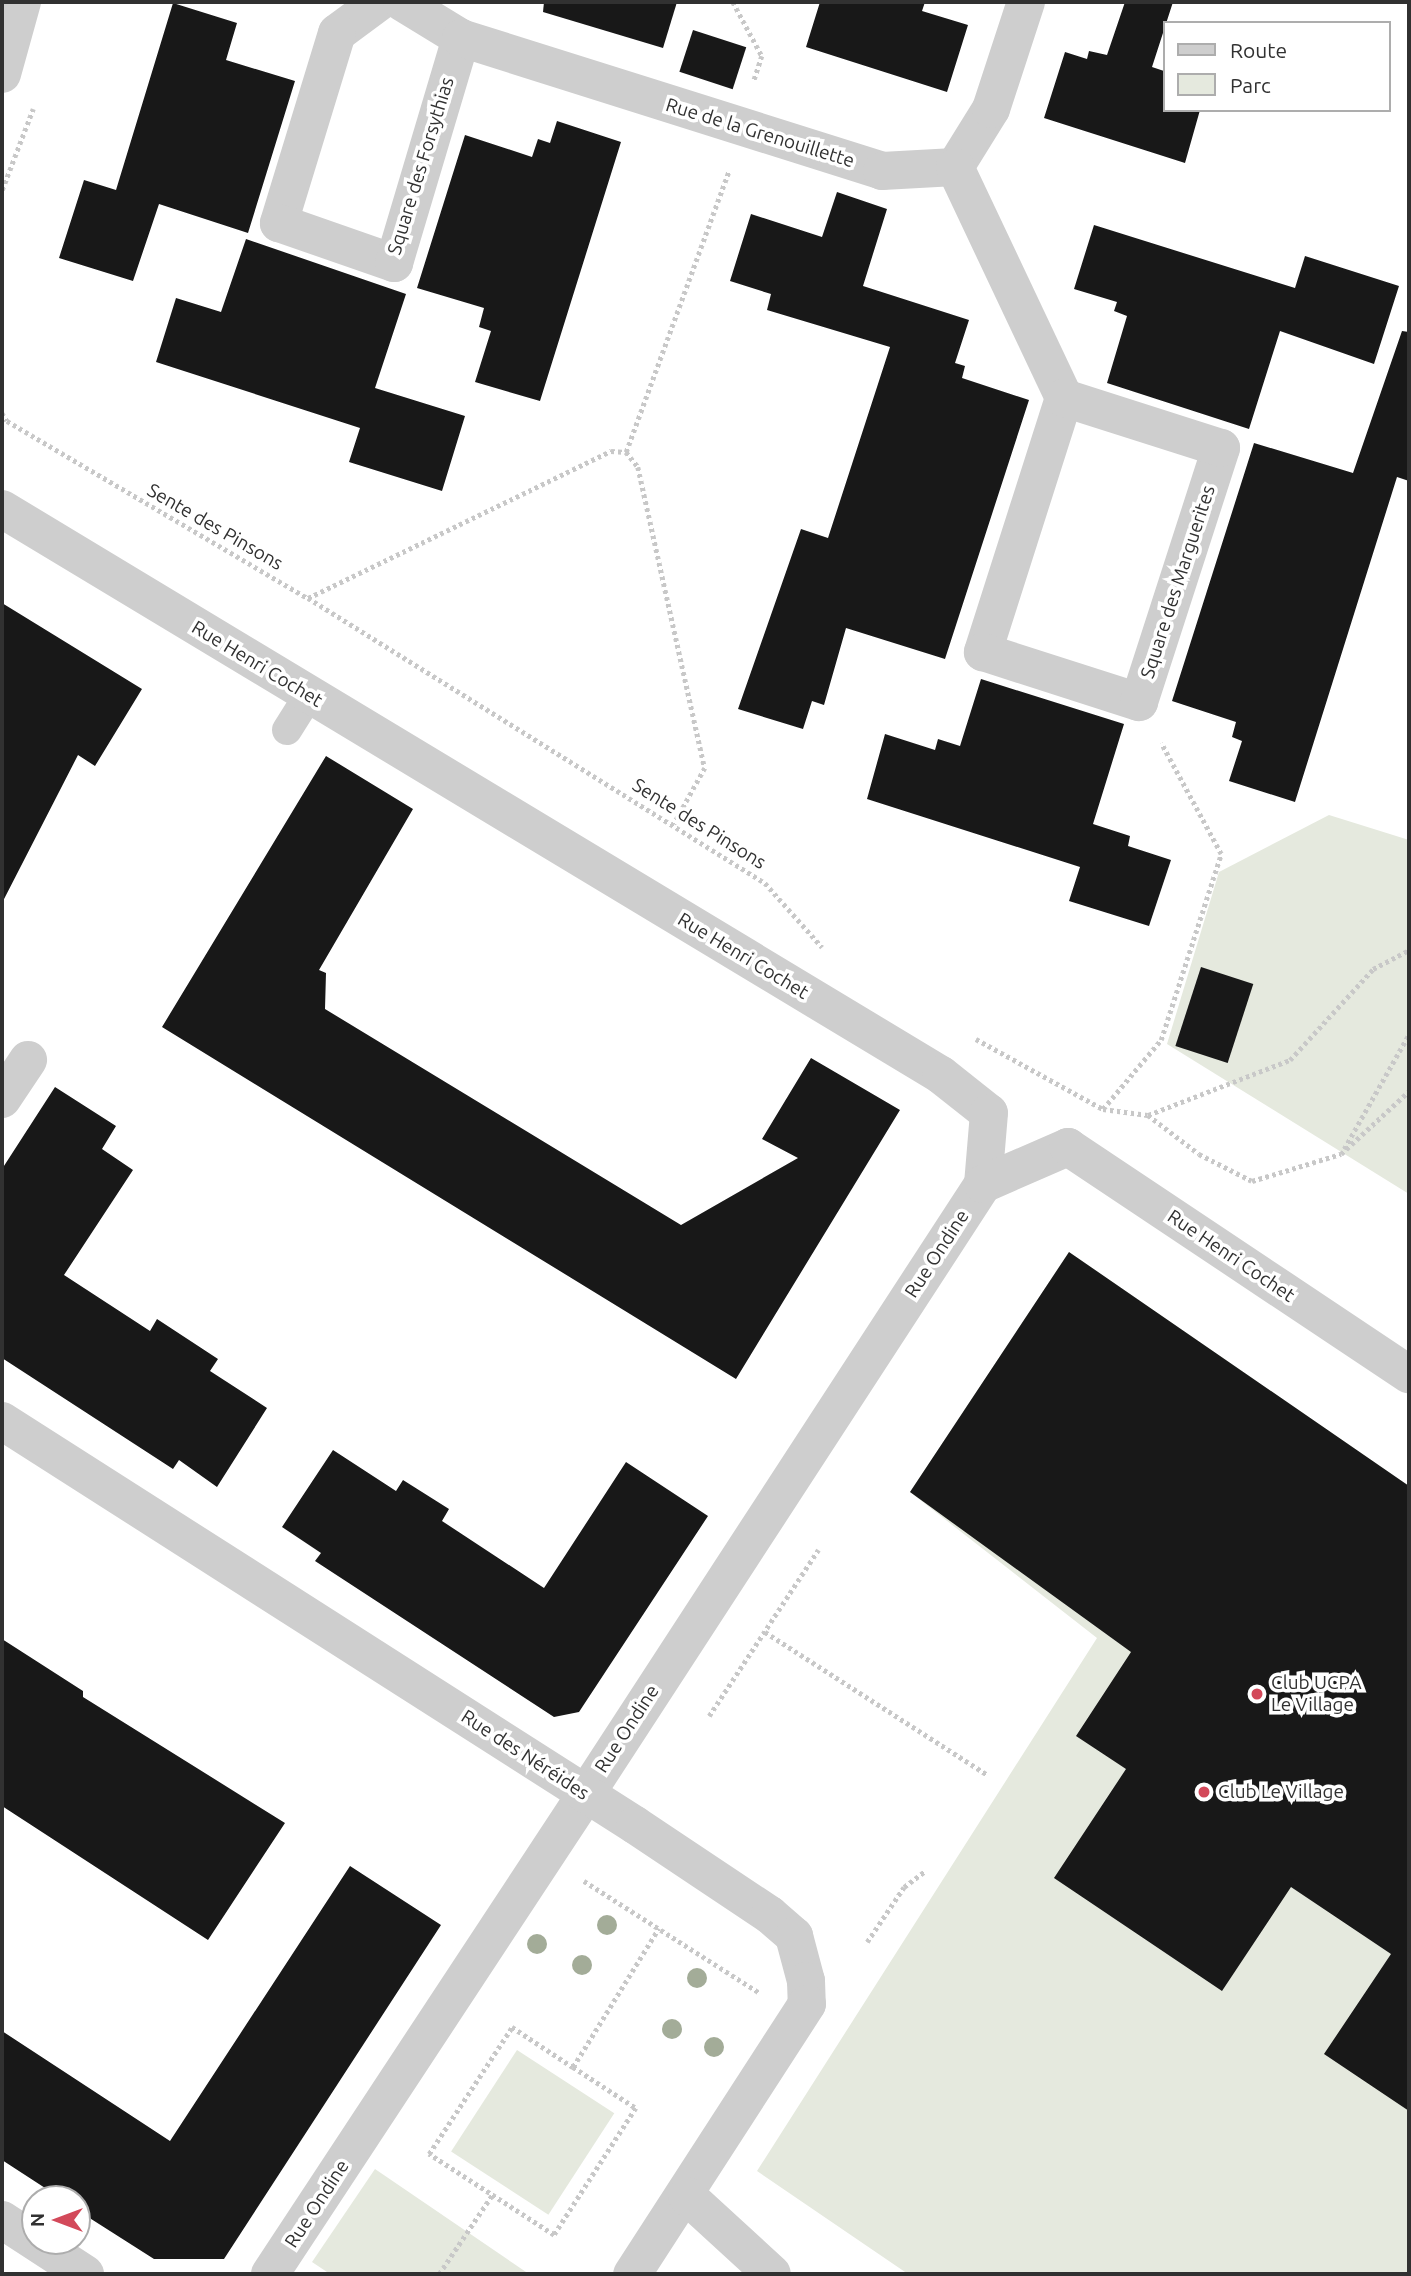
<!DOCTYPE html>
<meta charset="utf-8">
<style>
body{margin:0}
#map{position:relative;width:1411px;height:2276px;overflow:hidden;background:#fff;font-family:Ubuntu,sans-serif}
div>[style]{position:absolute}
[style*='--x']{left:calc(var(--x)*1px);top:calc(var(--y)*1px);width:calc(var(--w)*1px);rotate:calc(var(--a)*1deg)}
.green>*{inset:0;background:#e5e9de;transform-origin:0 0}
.building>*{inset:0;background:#181818;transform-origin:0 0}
.path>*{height:4.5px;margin-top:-2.25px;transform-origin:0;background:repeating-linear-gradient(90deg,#c8c8c8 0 3.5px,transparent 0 7px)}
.service>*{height:30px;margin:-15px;padding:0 15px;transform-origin:15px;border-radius:15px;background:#cecece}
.pedestrian>*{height:38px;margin:-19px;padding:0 19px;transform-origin:19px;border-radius:19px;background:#cecece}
.minor>*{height:38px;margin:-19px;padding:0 19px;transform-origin:19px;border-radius:19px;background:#cecece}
.tertiary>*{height:38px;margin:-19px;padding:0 19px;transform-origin:19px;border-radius:19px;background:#cecece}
.trees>*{width:20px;height:20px;margin:-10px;border-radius:50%;background:#a3ac98}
.dots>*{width:19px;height:19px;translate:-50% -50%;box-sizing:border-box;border:4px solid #fff;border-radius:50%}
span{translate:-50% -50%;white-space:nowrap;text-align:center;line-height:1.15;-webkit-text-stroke:7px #fff;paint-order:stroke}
.street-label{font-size:19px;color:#313131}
.poi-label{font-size:19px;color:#313131}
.left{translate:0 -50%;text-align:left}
.frame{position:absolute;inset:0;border:4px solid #313131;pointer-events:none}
.legend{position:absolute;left:1163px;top:21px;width:228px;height:91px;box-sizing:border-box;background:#fff;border:2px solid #adadad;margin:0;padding:9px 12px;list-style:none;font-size:21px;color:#313131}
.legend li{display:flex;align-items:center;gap:14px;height:35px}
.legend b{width:35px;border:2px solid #adadad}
.north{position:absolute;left:21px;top:2185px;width:70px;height:70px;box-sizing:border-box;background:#fff;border:2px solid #adadad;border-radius:50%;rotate:270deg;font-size:19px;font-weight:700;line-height:28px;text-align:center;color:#313131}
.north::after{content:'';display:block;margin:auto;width:24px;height:32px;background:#d3495a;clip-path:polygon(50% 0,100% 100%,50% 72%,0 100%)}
</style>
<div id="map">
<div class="green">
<i style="clip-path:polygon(1329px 815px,1409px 840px,1409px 1194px,1167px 1044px,1219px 872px)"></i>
<i style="clip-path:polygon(1069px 1252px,1409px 1486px,1409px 2274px,908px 2274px,757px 2171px,1097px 1638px,910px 1492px)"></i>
<i style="left:517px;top:2050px;width:116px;height:121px;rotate:33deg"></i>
<i style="clip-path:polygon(375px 2169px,529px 2274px,330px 2274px,312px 2262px)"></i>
</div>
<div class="building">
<i style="clip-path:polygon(544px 2px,677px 2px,663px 48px,543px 12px)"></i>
<i style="clip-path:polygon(820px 2px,925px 2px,922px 11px,968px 25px,947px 92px,806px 47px)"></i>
<i style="clip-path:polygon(1125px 2px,1173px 2px,1152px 67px,1164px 71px,1164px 110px,1200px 110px,1185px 163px,1044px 118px,1065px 52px,1087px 59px,1089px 51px,1107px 55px)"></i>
<i style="clip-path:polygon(173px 3px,237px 23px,226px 60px,295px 81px,248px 233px,159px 204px,133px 281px,59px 258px,84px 180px,116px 190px)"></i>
<i style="left:693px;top:30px;width:56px;height:44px;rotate:18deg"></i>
<i style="clip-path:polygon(557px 121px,621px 142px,540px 401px,475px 382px,491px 331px,479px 327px,484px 308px,417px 288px,465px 135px,532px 157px,538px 139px,550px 143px)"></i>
<i style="clip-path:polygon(837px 192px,887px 209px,863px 286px,969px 320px,955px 363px,965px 366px,962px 378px,1029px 400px,945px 659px,846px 628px,824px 705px,812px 701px,803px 729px,738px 709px,801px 529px,828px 538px,890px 347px,767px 310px,771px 294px,730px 281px,751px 214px,822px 237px)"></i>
<i style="clip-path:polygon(1094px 225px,1295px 288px,1305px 256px,1399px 286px,1374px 364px,1280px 331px,1249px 429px,1107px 383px,1127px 316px,1114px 311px,1117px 302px,1074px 289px)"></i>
<i style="clip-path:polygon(246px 239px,406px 294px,375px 388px,465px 416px,442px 491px,349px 462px,360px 428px,156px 362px,176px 298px,221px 312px)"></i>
<i style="clip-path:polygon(1402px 331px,1409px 332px,1409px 481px,1397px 477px,1295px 802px,1229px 781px,1242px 741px,1232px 737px,1236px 722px,1172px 701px,1254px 443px,1353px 473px)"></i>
<i style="clip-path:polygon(2px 603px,142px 689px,95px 766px,78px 755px,2px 903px)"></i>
<i style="clip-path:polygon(981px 679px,1124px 724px,1093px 824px,1130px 836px,1128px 846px,1171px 860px,1149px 926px,1069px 901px,1080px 867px,867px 799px,885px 734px,935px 750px,938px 739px,960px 746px)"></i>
<i style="clip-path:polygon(326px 756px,413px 809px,319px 970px,326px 973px,325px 1009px,681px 1225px,798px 1158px,762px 1139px,811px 1058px,900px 1110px,736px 1379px,162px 1027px)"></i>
<i style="left:1201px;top:967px;width:55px;height:83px;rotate:18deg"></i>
<i style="clip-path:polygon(55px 1087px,116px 1126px,102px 1149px,133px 1170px,64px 1275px,150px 1331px,157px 1319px,218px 1359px,210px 1371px,267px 1408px,217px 1487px,179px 1460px,173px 1469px,2px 1358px,2px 1169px)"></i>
<i style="clip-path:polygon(1069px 1252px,1409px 1486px,1409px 2111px,1324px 2054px,1391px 1954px,1291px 1887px,1222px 1991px,1054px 1878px,1126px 1769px,1076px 1736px,1131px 1652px,910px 1492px)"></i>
<i style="clip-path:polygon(333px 1450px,396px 1491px,403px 1480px,449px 1509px,442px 1521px,544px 1588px,626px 1462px,708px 1516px,579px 1712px,554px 1717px,315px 1561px,321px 1553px,282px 1527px)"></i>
<i style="clip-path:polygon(2px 1639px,83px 1691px,83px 1697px,285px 1823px,208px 1940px,2px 1806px)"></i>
<i style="clip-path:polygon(350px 1866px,441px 1925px,224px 2259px,154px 2259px,77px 2210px,77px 2199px,62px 2199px,2px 2160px,2px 2031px,170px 2141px)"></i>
</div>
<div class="path">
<i style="--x:733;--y:2;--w:61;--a:61.8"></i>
<i style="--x:762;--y:56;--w:26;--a:108"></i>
<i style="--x:2;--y:190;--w:87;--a:-69.1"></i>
<i style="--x:2;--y:413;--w:9;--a:58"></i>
<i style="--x:7;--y:421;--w:349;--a:30.5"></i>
<i style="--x:308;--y:598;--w:539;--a:31.95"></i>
<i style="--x:765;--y:883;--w:86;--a:48.3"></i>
<i style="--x:626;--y:452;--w:300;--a:-69.9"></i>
<i style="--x:308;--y:598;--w:337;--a:-25.9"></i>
<i style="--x:611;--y:451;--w:15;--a:4"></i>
<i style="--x:626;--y:452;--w:19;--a:51"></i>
<i style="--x:638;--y:467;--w:308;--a:77.5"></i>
<i style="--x:705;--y:768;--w:64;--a:119"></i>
<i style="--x:976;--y:1039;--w:145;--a:28.9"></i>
<i style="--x:1103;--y:1109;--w:45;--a:7.6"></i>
<i style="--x:1148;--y:1115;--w:64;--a:37.4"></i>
<i style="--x:1199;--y:1154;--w:59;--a:27"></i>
<i style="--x:1252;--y:1181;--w:93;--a:-16.9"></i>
<i style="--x:1341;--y:1154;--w:93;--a:-42.8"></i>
<i style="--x:1103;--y:1109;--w:90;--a:-50"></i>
<i style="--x:1161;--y:1040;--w:195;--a:-72.1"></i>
<i style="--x:1221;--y:854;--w:126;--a:-118.4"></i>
<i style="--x:1148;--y:1115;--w:152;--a:-21.2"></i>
<i style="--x:1290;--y:1060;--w:123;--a:-47.6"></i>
<i style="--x:1373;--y:969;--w:41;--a:-27.8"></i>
<i style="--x:1344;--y:1149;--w:132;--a:-60.5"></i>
<i style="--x:765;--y:1632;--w:265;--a:32.7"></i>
<i style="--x:709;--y:1716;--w:199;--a:-56.7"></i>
<i style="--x:584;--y:1881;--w:209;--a:32.5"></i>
<i style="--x:867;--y:1942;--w:66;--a:-56.1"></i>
<i style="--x:904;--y:1887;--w:26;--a:-37"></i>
<i style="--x:573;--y:2067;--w:75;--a:33.1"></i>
<i style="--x:636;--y:2108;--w:151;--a:122.8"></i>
<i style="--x:554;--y:2235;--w:149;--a:-147.1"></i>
<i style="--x:429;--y:2154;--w:152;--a:-56.8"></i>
<i style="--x:512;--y:2027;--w:73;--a:33.3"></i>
<i style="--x:573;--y:2067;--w:163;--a:-58.3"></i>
<i style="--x:439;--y:2274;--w:95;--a:-56.1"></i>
</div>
<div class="service">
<i style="--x:287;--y:730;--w:41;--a:-57.8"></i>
</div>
<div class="pedestrian">
<i style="--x:270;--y:2274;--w:575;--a:-56.64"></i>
</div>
<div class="minor">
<i style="--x:379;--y:2;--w:52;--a:143.6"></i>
<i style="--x:337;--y:33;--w:199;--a:107"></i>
<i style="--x:279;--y:223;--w:122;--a:19.2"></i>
<i style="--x:394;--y:263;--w:235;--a:-73.4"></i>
<i style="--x:402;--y:2;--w:69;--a:31.4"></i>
<i style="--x:461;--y:38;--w:442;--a:17.5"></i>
<i style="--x:882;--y:171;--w:73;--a:-3.1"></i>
<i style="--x:955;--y:167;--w:68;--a:-58.2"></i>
<i style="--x:991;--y:109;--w:113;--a:-71.9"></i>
<i style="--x:955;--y:167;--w:255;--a:64.7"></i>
<i style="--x:1064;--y:398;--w:267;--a:107.7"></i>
<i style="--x:983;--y:652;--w:164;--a:17.8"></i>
<i style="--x:1139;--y:702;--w:267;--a:-72.1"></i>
<i style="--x:1221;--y:448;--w:165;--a:-162.3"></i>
<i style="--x:2;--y:509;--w:1096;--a:31.08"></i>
<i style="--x:941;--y:1075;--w:61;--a:38.4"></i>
<i style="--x:989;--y:1113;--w:71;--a:94.8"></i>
<i style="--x:983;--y:1184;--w:728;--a:123.06"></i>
<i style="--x:2;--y:1099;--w:47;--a:-56.3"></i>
<i style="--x:983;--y:1184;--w:93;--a:-23.5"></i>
<i style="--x:1068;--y:1147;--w:410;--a:33.7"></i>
<i style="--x:2;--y:1421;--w:751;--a:32.55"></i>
<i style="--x:635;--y:1825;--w:162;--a:33.7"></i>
<i style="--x:770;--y:1915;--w:32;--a:41"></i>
<i style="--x:794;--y:1936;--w:47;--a:75.1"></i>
<i style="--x:806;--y:1981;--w:23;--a:88"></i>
<i style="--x:807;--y:2004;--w:322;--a:122.9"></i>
<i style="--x:687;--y:2196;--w:115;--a:42.5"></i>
<i style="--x:2;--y:2220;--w:99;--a:33"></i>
</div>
<div class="tertiary">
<i style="--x:2;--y:74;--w:75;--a:-74.5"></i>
</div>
<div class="trees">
<i style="left:607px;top:1925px"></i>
<i style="left:537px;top:1944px"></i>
<i style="left:582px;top:1965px"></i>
<i style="left:697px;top:1978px"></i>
<i style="left:672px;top:2029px"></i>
<i style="left:714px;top:2047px"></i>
</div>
<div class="dots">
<i style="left:1257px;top:1694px;background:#d3495a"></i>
<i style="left:1204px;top:1792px;background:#d3495a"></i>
</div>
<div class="street-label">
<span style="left:760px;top:133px;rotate:17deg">Rue de la Grenouillette</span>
<span style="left:421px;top:166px;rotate:-73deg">Square des Forsythias</span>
<span style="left:215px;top:527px;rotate:30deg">Sente des Pinsons</span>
<span style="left:1178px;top:582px;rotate:-72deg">Square des Marguerites</span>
<span style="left:257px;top:664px;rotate:31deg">Rue Henri Cochet</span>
<span style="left:699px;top:824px;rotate:32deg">Sente des Pinsons</span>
<span style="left:743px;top:956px;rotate:31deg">Rue Henri Cochet</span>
<span style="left:937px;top:1254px;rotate:-57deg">Rue Ondine</span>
<span style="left:1231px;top:1256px;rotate:34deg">Rue Henri Cochet</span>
<span style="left:627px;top:1729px;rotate:-57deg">Rue Ondine</span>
<span style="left:525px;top:1755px;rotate:33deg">Rue des Néréides</span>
<span style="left:317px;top:2204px;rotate:-57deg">Rue Ondine</span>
</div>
<div class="poi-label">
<span class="left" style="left:1271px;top:1694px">Club UCPA<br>Le Village</span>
<span class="left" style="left:1218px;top:1792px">Club Le Village</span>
</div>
<div class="frame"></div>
<ul class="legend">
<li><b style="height:9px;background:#cecece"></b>Route</li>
<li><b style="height:19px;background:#e5e9de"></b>Parc</li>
</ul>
<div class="north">N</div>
</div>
